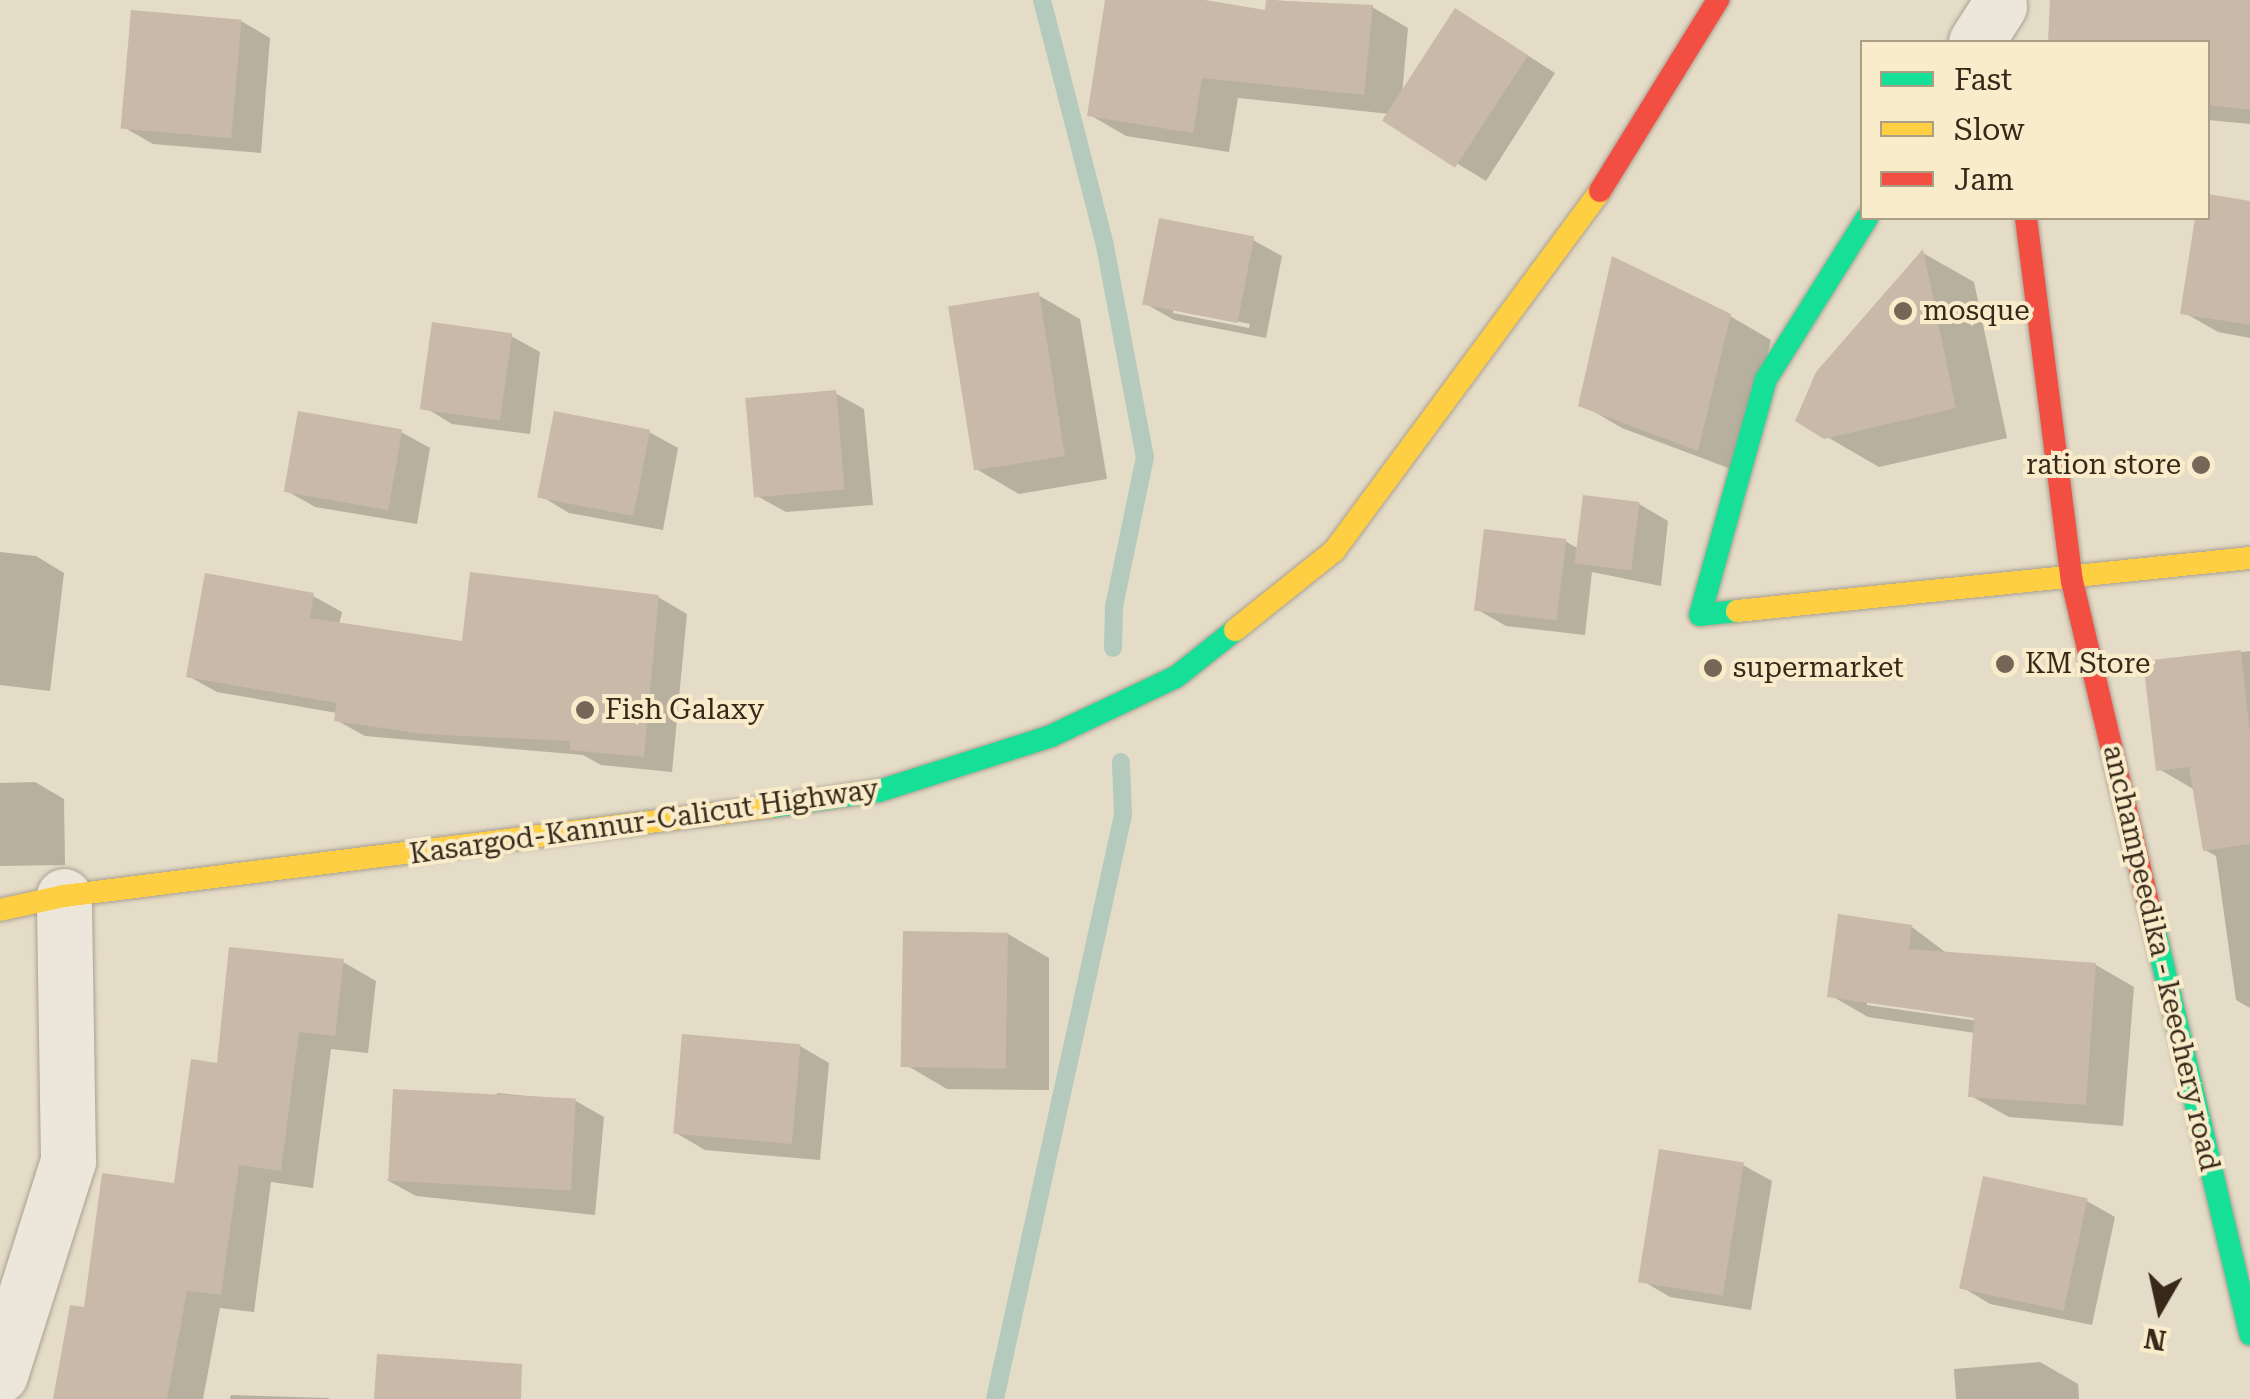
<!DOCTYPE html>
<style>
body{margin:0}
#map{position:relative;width:2250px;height:1399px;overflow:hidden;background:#e5dcc7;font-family:"Roboto Serif",serif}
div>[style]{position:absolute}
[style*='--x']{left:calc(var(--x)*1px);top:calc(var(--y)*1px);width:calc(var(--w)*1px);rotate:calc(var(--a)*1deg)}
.shadow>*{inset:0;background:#0003}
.stream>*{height:18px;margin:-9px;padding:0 9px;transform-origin:9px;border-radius:9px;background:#b4cabc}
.building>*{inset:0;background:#c9b9a8;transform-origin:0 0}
.roads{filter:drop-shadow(0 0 2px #a9a091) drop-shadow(0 0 2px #a9a091)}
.street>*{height:55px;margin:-27.5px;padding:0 27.5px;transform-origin:27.5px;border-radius:27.5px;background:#ece7da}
.fast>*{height:22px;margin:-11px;padding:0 11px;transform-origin:11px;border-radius:11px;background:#16e098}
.slow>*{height:22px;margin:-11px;padding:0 11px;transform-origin:11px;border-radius:11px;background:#ffcf43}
.jam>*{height:22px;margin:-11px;padding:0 11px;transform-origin:11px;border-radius:11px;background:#f24e42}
.dots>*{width:28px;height:28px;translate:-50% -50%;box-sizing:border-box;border:5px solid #f9eccb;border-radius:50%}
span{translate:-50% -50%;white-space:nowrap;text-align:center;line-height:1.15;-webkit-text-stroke:8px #f9eccb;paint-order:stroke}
.poi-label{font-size:28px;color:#38281a}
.left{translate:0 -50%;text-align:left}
.right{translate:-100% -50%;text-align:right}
.street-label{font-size:28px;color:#38281a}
.legend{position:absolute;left:1860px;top:40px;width:350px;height:180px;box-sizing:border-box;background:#f9eccb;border:2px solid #ac9e84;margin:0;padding:12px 18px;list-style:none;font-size:30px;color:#38281a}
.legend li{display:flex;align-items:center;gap:20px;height:50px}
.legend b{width:50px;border:2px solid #ac9e84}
.north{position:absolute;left:2110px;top:1259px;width:100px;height:100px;-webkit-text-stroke:8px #f9eccb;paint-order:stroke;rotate:189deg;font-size:28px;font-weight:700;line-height:40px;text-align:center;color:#38281a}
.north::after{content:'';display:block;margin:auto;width:35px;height:45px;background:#38281a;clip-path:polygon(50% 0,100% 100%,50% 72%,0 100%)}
</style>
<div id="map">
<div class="shadow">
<i style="clip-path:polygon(1108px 0,1189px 0,1267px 12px,1269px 0,1372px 7px,1408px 28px,1402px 95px,1484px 27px,1555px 73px,1486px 181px,1386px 120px,1390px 114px,1238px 98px,1229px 152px,1126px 136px,1090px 115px)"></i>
<i style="clip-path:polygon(2053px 0,2250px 5px,2250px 124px,2208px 120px,2208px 42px,2051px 42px)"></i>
<i style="clip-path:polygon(241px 21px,270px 38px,261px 153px,153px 144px,125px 128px)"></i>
<i style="clip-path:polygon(2208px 197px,2250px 204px,2250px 338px,2218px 332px,2183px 312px,2198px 218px,2208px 218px)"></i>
<i style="clip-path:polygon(evenodd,1253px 240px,1282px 256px,1266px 338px,1174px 320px,1146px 304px,1253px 240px,1173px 308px,1250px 324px,1249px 328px,1173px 313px,1173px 308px)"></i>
<i style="clip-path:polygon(1923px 253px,1974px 282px,2007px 438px,1879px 467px,1798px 420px)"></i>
<i style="clip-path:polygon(1038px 295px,1080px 319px,1107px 479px,1019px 494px,978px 470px)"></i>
<i style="clip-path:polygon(1730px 316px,1771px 340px,1739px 472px,1622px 428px,1581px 404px)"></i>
<i style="clip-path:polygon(511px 336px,540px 352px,530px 434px,452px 424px,424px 407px)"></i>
<i style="clip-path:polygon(835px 393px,864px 409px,873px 505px,786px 512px,757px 496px)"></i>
<i style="clip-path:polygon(401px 432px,430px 448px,417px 524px,315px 507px,287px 491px)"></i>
<i style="clip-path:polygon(649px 432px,678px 448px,663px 530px,569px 513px,541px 496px)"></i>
<i style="clip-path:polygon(1639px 504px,1668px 521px,1661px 586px,1592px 572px,1585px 635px,1506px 626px,1478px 610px,1565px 541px,1579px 549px)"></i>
<i style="clip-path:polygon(0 552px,36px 556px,64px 573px,50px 691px,0 685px)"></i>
<i style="clip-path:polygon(313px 596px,342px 612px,339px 625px,464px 644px,658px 597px,687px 614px,672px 772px,601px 765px,583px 755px,365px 736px,336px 720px,337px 713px,217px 692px,188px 676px)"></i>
<i style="clip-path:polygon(2250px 651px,2250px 1008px,2236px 1000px,2216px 856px,2205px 850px,2193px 789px,2159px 769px,2146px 663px)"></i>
<i style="clip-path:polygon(35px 782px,64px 799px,65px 865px,0 866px,0 783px)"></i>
<i style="clip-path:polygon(evenodd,1912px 927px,1949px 955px,2096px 965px,2134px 987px,2123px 1126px,2009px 1117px,1971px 1096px,1975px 1033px,1868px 1017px,1830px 995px,1912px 927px,1867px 1000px,1987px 1018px,1986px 1022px,1867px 1005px,1867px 1000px)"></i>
<i style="clip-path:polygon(1008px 934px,1049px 958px,1049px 1090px,947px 1089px,906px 1065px)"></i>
<i style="clip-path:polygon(343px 962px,376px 981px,368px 1053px,331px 1049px,313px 1188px,271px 1182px,254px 1312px,220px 1308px,203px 1399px,62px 1399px,86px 1310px,177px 1186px,220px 1065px)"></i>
<i style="clip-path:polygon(800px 1046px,829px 1063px,820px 1160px,705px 1150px,676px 1133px)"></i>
<i style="clip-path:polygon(497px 1093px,576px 1101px,604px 1117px,595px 1215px,416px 1196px,387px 1180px,496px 1101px)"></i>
<i style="clip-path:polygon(1743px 1165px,1772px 1181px,1751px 1310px,1670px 1297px,1641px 1280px)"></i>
<i style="clip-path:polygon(2087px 1201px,2115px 1217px,2092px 1325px,1990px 1304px,1962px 1287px)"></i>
<i style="clip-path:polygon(2040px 1362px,2078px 1384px,2079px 1399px,1956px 1399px,1954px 1369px)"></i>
<i style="clip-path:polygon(231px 1395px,328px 1398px,330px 1399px,230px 1399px)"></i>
</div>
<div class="stream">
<i style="--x:1042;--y:0;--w:254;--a:75.6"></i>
<i style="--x:1105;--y:246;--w:215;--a:79.3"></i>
<i style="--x:1145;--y:457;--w:153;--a:101.7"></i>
<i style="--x:1114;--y:607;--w:41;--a:91.4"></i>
<i style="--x:995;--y:1399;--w:598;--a:-77.64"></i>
<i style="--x:1123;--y:815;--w:53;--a:-92.2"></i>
</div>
<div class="building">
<i style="clip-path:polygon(1105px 0,1205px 0,1265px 10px,1266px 0,1373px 5px,1364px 95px,1202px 78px,1193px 133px,1087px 116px)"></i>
<i style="clip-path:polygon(2050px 0,2250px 0,2250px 110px,2208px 105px,2208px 42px,2048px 42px)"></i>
<i style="left:1455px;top:8px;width:87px;height:134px;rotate:33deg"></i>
<i style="left:131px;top:10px;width:111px;height:119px;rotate:5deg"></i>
<i style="clip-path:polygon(2208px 194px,2250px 201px,2250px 325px,2180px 314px,2195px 218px,2208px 218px)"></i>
<i style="left:1159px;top:218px;width:97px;height:88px;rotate:11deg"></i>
<i style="clip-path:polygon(1923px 249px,1956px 408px,1824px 439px,1795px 421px,1816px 372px)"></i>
<i style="clip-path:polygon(1612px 256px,1731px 314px,1698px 451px,1578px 406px)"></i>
<i style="left:1039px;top:292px;width:166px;height:92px;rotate:81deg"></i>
<i style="left:432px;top:322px;width:81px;height:88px;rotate:8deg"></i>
<i style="left:836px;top:390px;width:100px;height:91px;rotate:85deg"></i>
<i style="left:298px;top:411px;width:106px;height:82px;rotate:10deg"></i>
<i style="left:554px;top:411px;width:98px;height:88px;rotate:11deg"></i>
<i style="left:1583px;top:495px;width:57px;height:69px;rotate:7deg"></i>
<i style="left:1484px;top:529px;width:83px;height:82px;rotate:7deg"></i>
<i style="clip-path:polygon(470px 572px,659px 595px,644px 757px,570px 750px,570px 741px,423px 734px,334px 721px,336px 703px,186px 677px,205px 573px,314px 593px,310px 618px,462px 641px)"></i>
<i style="clip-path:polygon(2241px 650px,2250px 734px,2250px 844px,2203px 851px,2189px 767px,2156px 771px,2143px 661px)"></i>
<i style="clip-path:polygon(1838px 914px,1912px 925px,1909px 949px,2096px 963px,2086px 1105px,1968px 1097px,1974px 1018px,1827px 997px)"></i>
<i style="left:903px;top:931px;width:105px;height:136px;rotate:1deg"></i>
<i style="clip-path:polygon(229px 947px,344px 959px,335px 1036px,299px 1032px,281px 1171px,239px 1165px,221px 1295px,187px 1291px,167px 1399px,53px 1399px,70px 1305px,84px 1307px,102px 1173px,174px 1183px,191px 1059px,217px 1063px)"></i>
<i style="left:682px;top:1034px;width:119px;height:100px;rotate:5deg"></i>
<i style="left:393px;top:1089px;width:183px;height:92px;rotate:3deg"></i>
<i style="left:1659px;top:1149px;width:86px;height:135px;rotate:9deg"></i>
<i style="left:1983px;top:1176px;width:107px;height:115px;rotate:12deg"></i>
<i style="clip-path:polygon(377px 1354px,522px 1364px,521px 1399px,374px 1399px)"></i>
</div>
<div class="roads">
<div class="street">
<i style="--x:1976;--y:42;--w:43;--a:-57.4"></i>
<i style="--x:0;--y:1375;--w:225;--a:-72.4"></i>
<i style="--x:68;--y:1161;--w:265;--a:-90.9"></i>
</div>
<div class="fast">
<i style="--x:1737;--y:611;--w:37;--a:174"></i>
<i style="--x:1700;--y:615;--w:245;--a:-74.4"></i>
<i style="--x:1766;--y:379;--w:190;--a:-57.9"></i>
<i style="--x:769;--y:807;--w:111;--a:-8.3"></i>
<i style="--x:879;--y:791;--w:181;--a:-17.7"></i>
<i style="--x:1051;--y:736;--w:138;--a:-25.3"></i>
<i style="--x:1176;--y:677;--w:75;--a:-38.5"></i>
<i style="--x:2150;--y:910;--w:436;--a:76.7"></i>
</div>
<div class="slow">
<i style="--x:1737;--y:611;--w:516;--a:-5.9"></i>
<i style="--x:1235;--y:630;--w:127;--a:-38.6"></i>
<i style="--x:1334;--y:551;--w:448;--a:-53.5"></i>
<i style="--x:0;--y:910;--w:66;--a:-12.3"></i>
<i style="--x:64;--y:896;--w:711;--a:-7.2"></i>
</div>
<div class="jam">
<i style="--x:1600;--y:191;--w:225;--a:-58.3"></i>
<i style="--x:2026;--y:218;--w:366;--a:82.8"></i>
<i style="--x:2072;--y:581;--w:338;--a:76.7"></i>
</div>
</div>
<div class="dots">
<i style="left:1903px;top:311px;background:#756757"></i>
<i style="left:2201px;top:465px;background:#756757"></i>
<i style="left:2005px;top:664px;background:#756757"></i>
<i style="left:1713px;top:668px;background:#756757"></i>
<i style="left:585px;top:710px;background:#756757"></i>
</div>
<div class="poi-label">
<span class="left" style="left:1923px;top:311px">mosque</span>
<span class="right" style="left:2181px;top:465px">ration store</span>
<span class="left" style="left:2025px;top:664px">KM Store</span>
<span class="left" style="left:1733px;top:668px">supermarket</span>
<span class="left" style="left:605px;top:710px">Fish Galaxy</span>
</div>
<div class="street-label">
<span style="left:644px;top:822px;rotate:-8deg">Kasargod-Kannur-Calicut Highway</span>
<span style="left:2161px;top:958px;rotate:77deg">anchampeedika - keechery road</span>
</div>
<ul class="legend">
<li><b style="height:12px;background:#16e098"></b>Fast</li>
<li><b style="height:12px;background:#ffcf43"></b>Slow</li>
<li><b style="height:12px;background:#f24e42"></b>Jam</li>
</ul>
<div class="north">N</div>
</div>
